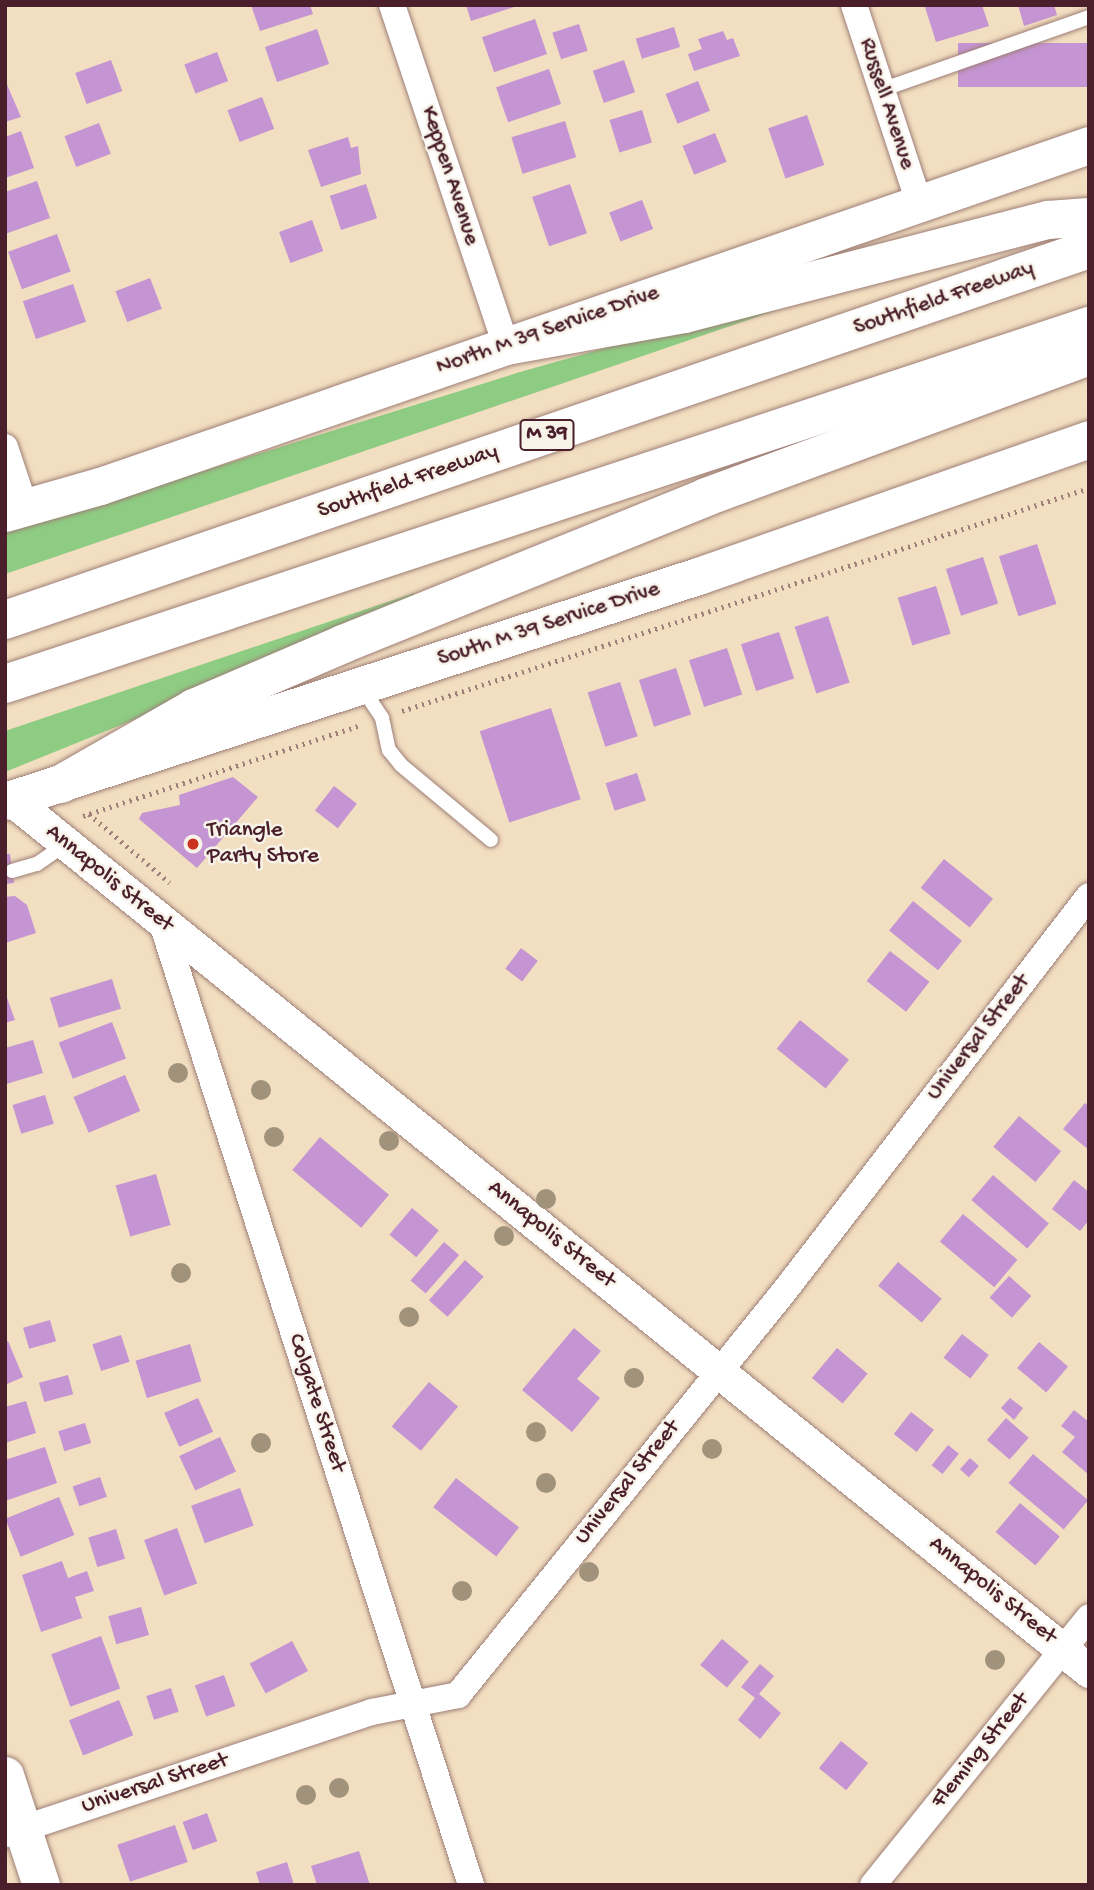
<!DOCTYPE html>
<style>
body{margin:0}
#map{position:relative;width:1094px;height:1890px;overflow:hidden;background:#f2dec0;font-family:"Gochi Hand",sans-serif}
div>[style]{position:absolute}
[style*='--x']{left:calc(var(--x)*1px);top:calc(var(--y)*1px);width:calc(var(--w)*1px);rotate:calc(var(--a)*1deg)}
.green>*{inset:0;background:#8ecc83}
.building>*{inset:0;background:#c495d2;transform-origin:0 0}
.path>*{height:4.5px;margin-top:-2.25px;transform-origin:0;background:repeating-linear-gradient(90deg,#9e7e76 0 2px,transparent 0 7px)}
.roads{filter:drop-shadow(0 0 2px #9e7e76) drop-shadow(0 0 2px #9e7e76)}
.service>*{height:14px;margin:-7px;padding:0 7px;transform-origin:7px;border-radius:7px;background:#fff}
.minor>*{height:26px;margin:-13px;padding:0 13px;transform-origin:13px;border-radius:13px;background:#fff}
.tertiary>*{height:33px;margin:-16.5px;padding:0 16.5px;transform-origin:16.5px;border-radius:16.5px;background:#fff}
.secondary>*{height:37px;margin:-18.5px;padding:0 18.5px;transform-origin:18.5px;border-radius:18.5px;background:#fff}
.motorway>*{height:38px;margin:-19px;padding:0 19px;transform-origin:19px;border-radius:19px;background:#fff}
.trees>*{width:20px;height:20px;margin:-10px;border-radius:50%;background:#a1927c}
.dots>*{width:19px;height:19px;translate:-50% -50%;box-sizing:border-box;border:4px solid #f7f3e8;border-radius:50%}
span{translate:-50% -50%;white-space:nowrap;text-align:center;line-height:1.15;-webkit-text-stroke:5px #f7f3e8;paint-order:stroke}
.shield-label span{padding:2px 5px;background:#f7f3e8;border:2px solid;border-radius:5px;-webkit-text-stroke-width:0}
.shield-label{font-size:21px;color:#4a1f2b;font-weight:700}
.street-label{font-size:23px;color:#4a1f2b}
.poi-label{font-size:23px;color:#4a1f2b}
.left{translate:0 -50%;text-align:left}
.frame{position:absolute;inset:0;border:7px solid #4a1f2b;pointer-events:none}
</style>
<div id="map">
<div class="green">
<i style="clip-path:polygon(809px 299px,5px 574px,5px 533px,520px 372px,655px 334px)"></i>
<i style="clip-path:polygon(414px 593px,417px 605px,5px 772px,5px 731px)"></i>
</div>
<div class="building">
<i style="clip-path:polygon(251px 5px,310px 5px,313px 14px,260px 31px)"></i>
<i style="clip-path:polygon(466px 5px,517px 5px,517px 6px,471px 21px)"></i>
<i style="clip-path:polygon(982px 5px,989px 26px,936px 42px,925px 7px)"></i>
<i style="clip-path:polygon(1018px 5px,1054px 5px,1057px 15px,1024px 26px)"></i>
<i style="left:535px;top:19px;width:37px;height:56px;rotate:71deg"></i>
<i style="left:579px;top:24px;width:28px;height:28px;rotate:72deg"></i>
<i style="left:674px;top:27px;width:21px;height:40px;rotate:73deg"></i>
<i style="left:317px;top:29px;width:37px;height:55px;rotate:71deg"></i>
<i style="clip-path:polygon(723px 31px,727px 40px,733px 38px,740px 56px,694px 71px,688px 54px,702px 49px,698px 39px)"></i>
<i style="left:1089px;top:43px;width:44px;height:131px;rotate:90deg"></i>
<i style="left:217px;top:52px;width:31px;height:35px;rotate:69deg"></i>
<i style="left:111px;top:60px;width:33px;height:38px;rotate:70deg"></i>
<i style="left:624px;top:60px;width:34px;height:33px;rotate:71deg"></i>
<i style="left:549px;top:69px;width:37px;height:56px;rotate:71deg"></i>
<i style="clip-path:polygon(5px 80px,21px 117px,5px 122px)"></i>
<i style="left:698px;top:81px;width:32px;height:35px;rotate:68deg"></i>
<i style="left:262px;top:97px;width:34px;height:37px;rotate:69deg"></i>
<i style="left:642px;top:110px;width:34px;height:34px;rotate:73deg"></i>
<i style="left:807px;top:115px;width:53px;height:41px;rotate:71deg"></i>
<i style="left:565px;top:121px;width:38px;height:56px;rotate:73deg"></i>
<i style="left:99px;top:123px;width:33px;height:37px;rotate:69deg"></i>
<i style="clip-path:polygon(21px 131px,34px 168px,5px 178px,5px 137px)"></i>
<i style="left:715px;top:133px;width:31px;height:35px;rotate:68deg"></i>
<i style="clip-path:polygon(348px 137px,351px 148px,358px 146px,361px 174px,321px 187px,308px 150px)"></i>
<i style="clip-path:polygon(37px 181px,50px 218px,5px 234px,5px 192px)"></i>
<i style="left:366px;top:184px;width:36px;height:38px;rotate:72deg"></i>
<i style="left:570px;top:184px;width:52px;height:40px;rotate:71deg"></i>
<i style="left:642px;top:200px;width:31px;height:35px;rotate:69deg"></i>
<i style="left:312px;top:220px;width:33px;height:35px;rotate:70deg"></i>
<i style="left:57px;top:234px;width:40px;height:52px;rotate:70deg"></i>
<i style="left:150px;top:278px;width:33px;height:37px;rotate:69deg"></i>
<i style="left:73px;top:284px;width:40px;height:53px;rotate:71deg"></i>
<i style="left:1037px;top:544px;width:63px;height:40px;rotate:72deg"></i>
<i style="left:983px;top:557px;width:49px;height:39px;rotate:72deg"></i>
<i style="left:936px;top:586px;width:50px;height:40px;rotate:73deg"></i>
<i style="left:828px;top:616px;width:70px;height:35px;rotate:72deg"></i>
<i style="left:779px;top:632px;width:49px;height:40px;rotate:72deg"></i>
<i style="left:727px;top:648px;width:49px;height:40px;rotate:72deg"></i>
<i style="left:676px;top:668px;width:49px;height:39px;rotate:72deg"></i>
<i style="left:620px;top:682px;width:57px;height:34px;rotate:72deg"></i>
<i style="left:551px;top:708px;width:96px;height:75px;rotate:72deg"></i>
<i style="left:637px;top:773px;width:29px;height:33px;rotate:72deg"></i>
<i style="clip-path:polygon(233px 777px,258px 797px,197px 868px,139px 819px,142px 813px,180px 805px,179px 795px)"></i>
<i style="left:334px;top:786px;width:29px;height:31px;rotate:38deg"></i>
<i style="clip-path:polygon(5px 854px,10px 854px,14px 883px,5px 884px)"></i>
<i style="left:944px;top:859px;width:63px;height:37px;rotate:39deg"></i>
<i style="clip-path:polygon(15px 896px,27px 905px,36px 933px,5px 943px,5px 897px)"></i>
<i style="left:913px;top:901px;width:63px;height:38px;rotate:39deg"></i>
<i style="left:521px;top:948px;width:21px;height:26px;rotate:37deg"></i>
<i style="left:890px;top:951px;width:50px;height:38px;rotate:38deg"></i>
<i style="left:112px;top:979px;width:31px;height:65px;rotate:73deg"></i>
<i style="clip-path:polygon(5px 992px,15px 1020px,5px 1023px)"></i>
<i style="left:800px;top:1020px;width:63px;height:37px;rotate:39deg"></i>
<i style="left:112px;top:1022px;width:39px;height:57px;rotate:69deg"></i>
<i style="clip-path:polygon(33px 1040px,43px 1073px,6px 1084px,5px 1048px)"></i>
<i style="left:125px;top:1075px;width:39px;height:56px;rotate:67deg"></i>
<i style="left:45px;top:1095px;width:30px;height:34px;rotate:73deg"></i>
<i style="clip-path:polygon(1085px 1103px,1089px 1106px,1089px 1150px,1063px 1129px)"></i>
<i style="left:1019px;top:1116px;width:55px;height:40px;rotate:40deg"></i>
<i style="left:320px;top:1137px;width:90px;height:43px;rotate:40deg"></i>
<i style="left:156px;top:1174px;width:53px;height:42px;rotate:74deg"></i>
<i style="left:993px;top:1175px;width:74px;height:33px;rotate:41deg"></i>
<i style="clip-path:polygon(1074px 1180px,1089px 1192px,1089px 1220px,1080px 1231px,1052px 1209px)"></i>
<i style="left:412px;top:1208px;width:35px;height:35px;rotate:40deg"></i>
<i style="left:963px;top:1214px;width:71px;height:36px;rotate:40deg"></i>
<i style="left:444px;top:1242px;width:20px;height:51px;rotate:41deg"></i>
<i style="left:465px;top:1260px;width:25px;height:54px;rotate:42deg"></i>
<i style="left:898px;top:1262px;width:57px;height:31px;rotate:40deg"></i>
<i style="left:1009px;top:1276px;width:30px;height:29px;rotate:42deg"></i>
<i style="left:50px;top:1320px;width:22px;height:28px;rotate:74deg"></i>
<i style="clip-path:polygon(574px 1328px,601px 1351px,577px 1379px,600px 1398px,572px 1432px,522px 1390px)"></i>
<i style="left:962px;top:1334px;width:34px;height:30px;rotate:38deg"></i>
<i style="left:121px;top:1335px;width:28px;height:30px;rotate:72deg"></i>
<i style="clip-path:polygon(8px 1341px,23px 1377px,5px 1385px,5px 1342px)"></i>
<i style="left:1039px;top:1342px;width:38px;height:34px;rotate:40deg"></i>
<i style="left:190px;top:1344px;width:39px;height:57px;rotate:73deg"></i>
<i style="left:837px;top:1348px;width:40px;height:39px;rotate:40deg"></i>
<i style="left:68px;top:1375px;width:20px;height:30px;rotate:75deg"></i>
<i style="left:429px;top:1382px;width:38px;height:58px;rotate:40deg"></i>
<i style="left:198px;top:1398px;width:37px;height:37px;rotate:66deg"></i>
<i style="clip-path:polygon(1010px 1398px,1023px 1408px,1014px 1420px,1001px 1408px)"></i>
<i style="clip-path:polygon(26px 1401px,36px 1433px,5px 1443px,5px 1407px)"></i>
<i style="clip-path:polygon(1074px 1410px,1089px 1422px,1089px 1475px,1062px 1452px,1075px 1437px,1061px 1426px)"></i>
<i style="left:911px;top:1412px;width:29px;height:28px;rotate:38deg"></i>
<i style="left:1006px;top:1418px;width:30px;height:29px;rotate:41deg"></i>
<i style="left:85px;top:1423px;width:21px;height:28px;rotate:73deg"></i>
<i style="left:220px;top:1437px;width:38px;height:45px;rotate:65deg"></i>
<i style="left:948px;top:1445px;width:14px;height:26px;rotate:39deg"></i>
<i style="clip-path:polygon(45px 1447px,57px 1483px,5px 1501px,5px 1460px)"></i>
<i style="left:1033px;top:1454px;width:72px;height:38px;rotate:40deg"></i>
<i style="left:970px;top:1458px;width:12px;height:15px;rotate:42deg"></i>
<i style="left:100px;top:1477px;width:21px;height:29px;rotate:71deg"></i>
<i style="left:456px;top:1478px;width:80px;height:37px;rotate:38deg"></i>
<i style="left:240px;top:1488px;width:40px;height:52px;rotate:70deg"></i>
<i style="left:59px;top:1497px;width:41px;height:58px;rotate:68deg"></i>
<i style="left:1020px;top:1503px;width:52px;height:38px;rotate:40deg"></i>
<i style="left:177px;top:1528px;width:59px;height:35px;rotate:70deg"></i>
<i style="left:116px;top:1529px;width:31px;height:29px;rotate:73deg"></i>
<i style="clip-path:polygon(62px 1561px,68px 1578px,87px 1571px,94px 1591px,75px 1597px,82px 1618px,41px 1632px,22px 1575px)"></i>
<i style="left:141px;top:1607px;width:29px;height:34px;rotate:74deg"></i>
<i style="left:101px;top:1636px;width:56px;height:53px;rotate:70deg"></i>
<i style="left:722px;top:1639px;width:35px;height:34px;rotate:40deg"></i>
<i style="left:292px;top:1641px;width:34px;height:48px;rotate:62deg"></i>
<i style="clip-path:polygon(760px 1664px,774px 1676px,759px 1694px,781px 1713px,760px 1739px,738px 1720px,755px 1698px,741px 1687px)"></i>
<i style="left:224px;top:1675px;width:33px;height:31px;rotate:70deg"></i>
<i style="left:171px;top:1688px;width:25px;height:26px;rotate:72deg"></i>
<i style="left:119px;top:1700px;width:38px;height:54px;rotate:68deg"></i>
<i style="left:841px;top:1741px;width:35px;height:35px;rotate:39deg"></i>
<i style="left:207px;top:1813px;width:30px;height:26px;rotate:70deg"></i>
<i style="left:175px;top:1825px;width:39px;height:61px;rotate:71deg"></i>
<i style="clip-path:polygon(359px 1851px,370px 1885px,317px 1885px,311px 1866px)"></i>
<i style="clip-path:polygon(287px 1862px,294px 1885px,260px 1885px,256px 1872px)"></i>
</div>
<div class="path">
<i style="--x:402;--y:711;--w:722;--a:-17.98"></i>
<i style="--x:89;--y:814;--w:106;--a:40.4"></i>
<i style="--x:83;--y:816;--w:293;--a:-18.1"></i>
</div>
<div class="roads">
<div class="service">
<i style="--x:881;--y:90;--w:220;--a:-19.3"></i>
<i style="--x:362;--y:688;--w:36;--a:56"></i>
<i style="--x:382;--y:718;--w:33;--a:78"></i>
<i style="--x:389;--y:750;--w:19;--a:51"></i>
<i style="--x:401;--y:765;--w:117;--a:39.8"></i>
<i style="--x:12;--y:871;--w:26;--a:-16"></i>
<i style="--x:37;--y:864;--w:35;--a:-35"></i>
</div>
<div class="minor">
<i style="--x:392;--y:5;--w:360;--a:71.5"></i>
<i style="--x:854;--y:5;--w:208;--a:71.8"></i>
<i style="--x:5;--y:447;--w:63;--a:71.6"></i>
<i style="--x:161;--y:920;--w:1014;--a:72.19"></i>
<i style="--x:7;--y:1834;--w:385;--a:-18.5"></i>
<i style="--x:372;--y:1712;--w:88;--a:-11.2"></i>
<i style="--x:458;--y:1695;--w:517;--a:-51.05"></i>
<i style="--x:783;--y:1293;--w:501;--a:-52.38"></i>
<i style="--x:873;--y:1885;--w:344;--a:-51.1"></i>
</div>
<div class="tertiary">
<i style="--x:11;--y:799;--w:1387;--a:38.97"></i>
</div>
<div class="secondary">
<i style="--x:5;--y:513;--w:99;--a:-15.9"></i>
<i style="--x:100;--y:486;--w:1046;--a:-19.02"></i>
<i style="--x:5;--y:801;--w:729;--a:-17.99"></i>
<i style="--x:698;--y:576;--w:414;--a:-19.3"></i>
<i style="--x:5;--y:1775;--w:116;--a:71.9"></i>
</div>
<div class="motorway">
<i style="--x:506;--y:346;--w:181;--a:-10.2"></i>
<i style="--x:684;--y:314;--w:376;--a:-14.5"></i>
<i style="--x:1048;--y:220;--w:41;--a:-4.2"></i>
<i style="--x:5;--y:620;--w:1146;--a:-18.89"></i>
<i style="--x:5;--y:684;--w:1142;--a:-18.28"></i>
<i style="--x:61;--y:784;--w:153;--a:-29.7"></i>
<i style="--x:194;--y:708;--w:162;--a:-23.2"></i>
<i style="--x:343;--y:644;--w:392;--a:-22"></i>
<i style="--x:706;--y:497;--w:408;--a:-20.2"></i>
</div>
</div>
<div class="trees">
<i style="left:178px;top:1073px"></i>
<i style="left:261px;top:1090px"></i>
<i style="left:274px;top:1137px"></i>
<i style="left:389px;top:1141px"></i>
<i style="left:546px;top:1199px"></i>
<i style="left:504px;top:1236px"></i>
<i style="left:181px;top:1273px"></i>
<i style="left:409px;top:1317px"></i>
<i style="left:634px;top:1378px"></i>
<i style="left:536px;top:1432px"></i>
<i style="left:261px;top:1443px"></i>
<i style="left:712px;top:1449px"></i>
<i style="left:546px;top:1483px"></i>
<i style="left:589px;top:1572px"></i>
<i style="left:462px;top:1591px"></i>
<i style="left:995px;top:1660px"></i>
<i style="left:339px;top:1788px"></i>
<i style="left:306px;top:1795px"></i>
</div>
<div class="dots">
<i style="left:193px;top:844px;background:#c8321e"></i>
</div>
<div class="shield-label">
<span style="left:547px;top:435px">M 39</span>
</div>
<div class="street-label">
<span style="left:886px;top:104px;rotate:72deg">Russell Avenue</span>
<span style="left:449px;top:176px;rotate:72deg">Keppen Avenue</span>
<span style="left:944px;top:299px;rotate:-19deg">Southfield Freeway</span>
<span style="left:548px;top:331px;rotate:-19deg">North M 39 Service Drive</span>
<span style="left:408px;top:482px;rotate:-19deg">Southfield Freeway</span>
<span style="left:549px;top:625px;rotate:-18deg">South M 39 Service Drive</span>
<span style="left:109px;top:879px;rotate:39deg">Annapolis Street</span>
<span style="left:979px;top:1038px;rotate:-52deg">Universal Street</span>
<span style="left:551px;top:1235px;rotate:39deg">Annapolis Street</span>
<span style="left:316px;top:1403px;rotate:72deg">Colgate Street</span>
<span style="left:628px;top:1483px;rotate:-51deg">Universal Street</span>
<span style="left:992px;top:1591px;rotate:39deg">Annapolis Street</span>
<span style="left:981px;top:1751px;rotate:-51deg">Fleming Street</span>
<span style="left:155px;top:1784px;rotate:-18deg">Universal Street</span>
</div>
<div class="poi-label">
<span class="left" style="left:207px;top:844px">Triangle<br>Party Store</span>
</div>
<div class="frame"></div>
</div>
